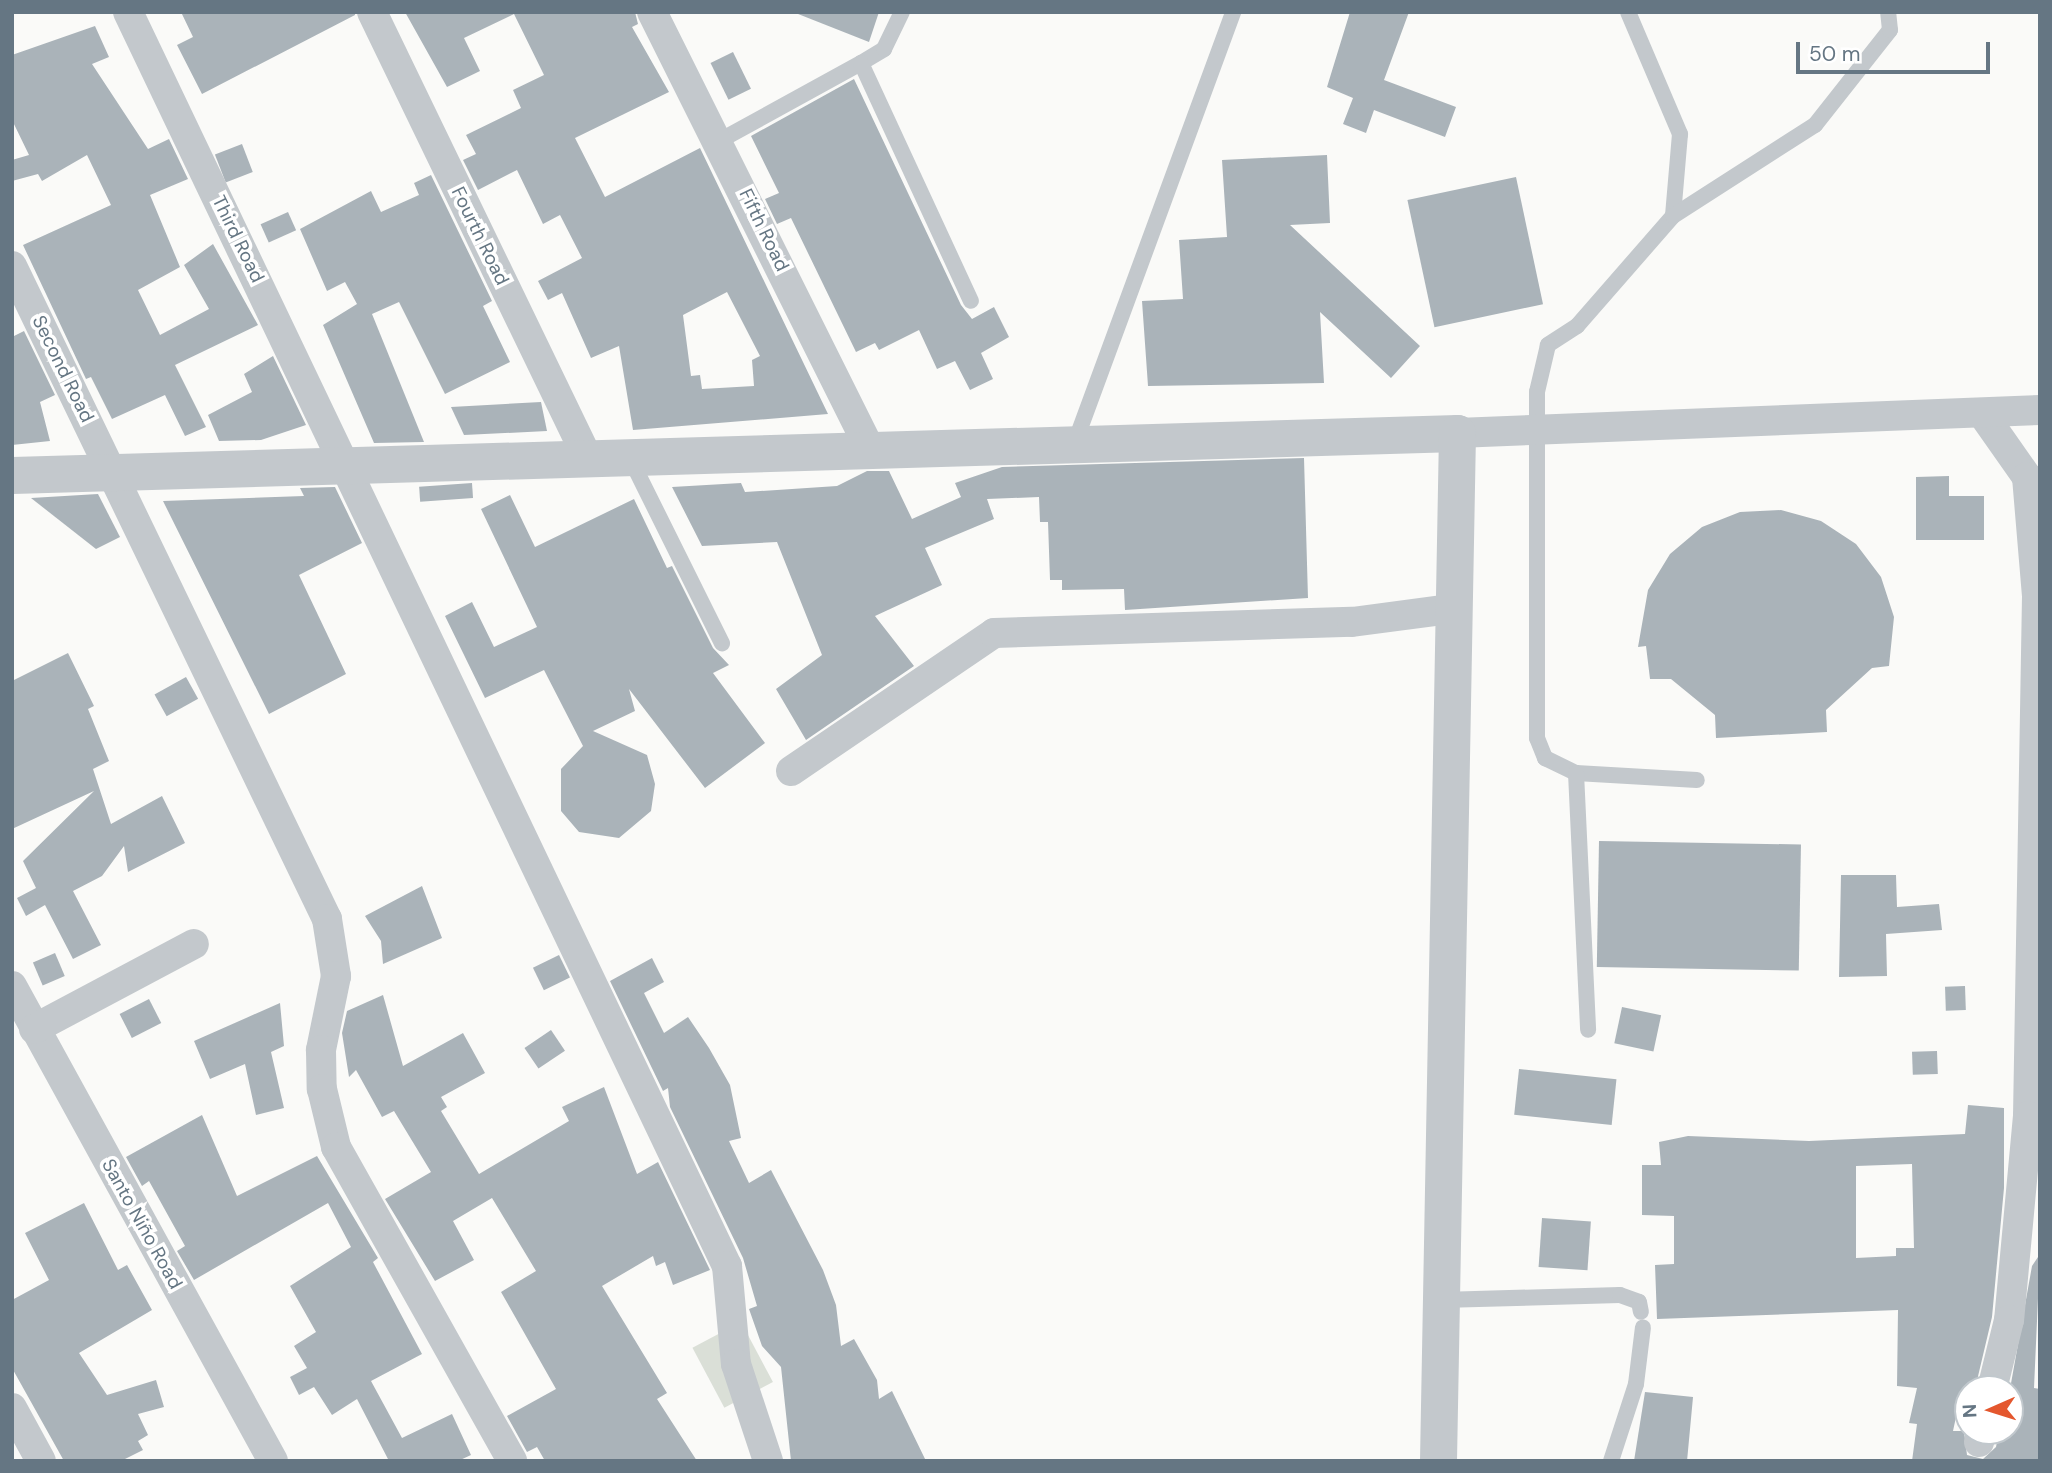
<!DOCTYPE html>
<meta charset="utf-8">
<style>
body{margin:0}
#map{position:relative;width:2052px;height:1473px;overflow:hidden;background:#fafaf8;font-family:"DM Sans",sans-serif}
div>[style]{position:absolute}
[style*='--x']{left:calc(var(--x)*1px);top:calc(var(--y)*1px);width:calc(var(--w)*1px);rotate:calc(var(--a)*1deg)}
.green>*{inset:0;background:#dadfd7;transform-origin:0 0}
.building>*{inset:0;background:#aab3b9;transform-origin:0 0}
.service>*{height:16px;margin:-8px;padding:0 8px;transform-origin:8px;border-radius:8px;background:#c3c8cc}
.minor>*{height:30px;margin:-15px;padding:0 15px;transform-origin:15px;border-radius:15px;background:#c3c8cc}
.tertiary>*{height:37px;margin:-18.5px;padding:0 18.5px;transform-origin:18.5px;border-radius:18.5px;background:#c3c8cc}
span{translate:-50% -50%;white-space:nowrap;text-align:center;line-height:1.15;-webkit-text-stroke:7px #fff;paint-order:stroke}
.street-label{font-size:19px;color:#657683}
.frame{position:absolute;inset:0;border:14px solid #657683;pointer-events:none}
.north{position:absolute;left:1954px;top:1375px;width:70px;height:70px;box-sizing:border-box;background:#fff;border:2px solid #c1c8cd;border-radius:50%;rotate:267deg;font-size:19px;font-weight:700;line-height:28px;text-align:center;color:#657683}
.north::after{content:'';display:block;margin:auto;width:24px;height:32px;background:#e4572e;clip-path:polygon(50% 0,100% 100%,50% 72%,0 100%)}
.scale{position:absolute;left:1796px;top:42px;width:194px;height:32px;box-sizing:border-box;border:4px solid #657683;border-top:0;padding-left:9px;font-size:21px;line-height:24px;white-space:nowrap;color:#657683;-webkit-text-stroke:5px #fff;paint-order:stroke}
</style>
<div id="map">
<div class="green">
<i style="left:741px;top:1322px;width:68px;height:55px;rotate:62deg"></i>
</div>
<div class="building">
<i style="clip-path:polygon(181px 12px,355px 12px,355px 15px,202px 94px,177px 45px,193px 37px)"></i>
<i style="clip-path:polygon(evenodd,405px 12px,635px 12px,638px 24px,632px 27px,669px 92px,575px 138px,605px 197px,700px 148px,828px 414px,633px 430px,619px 346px,591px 358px,562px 293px,548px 300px,538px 281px,582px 258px,560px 215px,543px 224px,517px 170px,478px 190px,463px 160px,476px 154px,466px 135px,521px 108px,513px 90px,544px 75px,514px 14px,464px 38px,480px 71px,447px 87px,405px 12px,727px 292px,760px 356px,752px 360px,754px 386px,702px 389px,700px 375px,691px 376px,683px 315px,727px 292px)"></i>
<i style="clip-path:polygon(793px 12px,879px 12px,869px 42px)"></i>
<i style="clip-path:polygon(1350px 12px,1409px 12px,1384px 80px,1456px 107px,1445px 137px,1374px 110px,1366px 133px,1343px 124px,1353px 98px,1327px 87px)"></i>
<i style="clip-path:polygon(95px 26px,109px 57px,92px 64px,148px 149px,169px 139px,188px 179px,150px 195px,180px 267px,138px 290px,160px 335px,209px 309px,184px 265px,213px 244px,258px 325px,175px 365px,206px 427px,185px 436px,165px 395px,112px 419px,91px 377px,86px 379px,23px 245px,111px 205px,87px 155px,42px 181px,38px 174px,12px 181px,12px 160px,29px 155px,12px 120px,12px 55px)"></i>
<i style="left:733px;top:52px;width:41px;height:25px;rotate:64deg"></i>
<i style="clip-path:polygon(854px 79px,961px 305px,972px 319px,994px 307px,1009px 337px,981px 353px,993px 379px,970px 390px,955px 361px,937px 369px,919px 330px,879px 350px,875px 343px,856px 352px,791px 218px,777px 224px,765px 199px,779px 193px,751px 136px)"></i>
<i style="left:242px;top:144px;width:30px;height:29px;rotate:69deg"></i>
<i style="clip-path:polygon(1327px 155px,1330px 223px,1290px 225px,1420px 346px,1391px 378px,1320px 312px,1324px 383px,1148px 386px,1142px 301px,1183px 299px,1179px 240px,1227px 237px,1222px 160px)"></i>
<i style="clip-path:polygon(431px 175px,492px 301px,483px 306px,510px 362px,445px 394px,399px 302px,372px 314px,424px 442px,374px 443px,323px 325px,357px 304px,345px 282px,327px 291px,300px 229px,371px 191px,381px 212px,419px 195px,414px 183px)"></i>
<i style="left:1516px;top:177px;width:130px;height:111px;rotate:78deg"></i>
<i style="left:288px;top:212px;width:20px;height:30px;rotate:66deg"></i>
<i style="clip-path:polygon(24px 331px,55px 395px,40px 402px,50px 441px,12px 445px,12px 337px)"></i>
<i style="clip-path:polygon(273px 356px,306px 425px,261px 440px,219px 441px,208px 415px,252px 392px,244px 374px)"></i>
<i style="clip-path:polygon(541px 402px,547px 431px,464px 435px,451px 407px)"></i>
<i style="clip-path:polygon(1304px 458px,1308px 598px,1125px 610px,1124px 589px,1062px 590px,1062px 580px,1050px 580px,1048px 522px,1040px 522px,1039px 497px,987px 499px,994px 519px,925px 548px,942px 585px,875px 616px,914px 666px,806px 740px,776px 689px,822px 655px,777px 542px,702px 546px,672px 487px,741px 483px,745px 492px,837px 486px,867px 471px,889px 471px,912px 519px,961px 497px,955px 483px,1002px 467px)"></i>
<i style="clip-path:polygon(1949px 476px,1949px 496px,1984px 496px,1984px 540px,1916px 540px,1916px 477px)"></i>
<i style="left:472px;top:483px;width:15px;height:53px;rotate:86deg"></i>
<i style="clip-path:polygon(335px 487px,362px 543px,299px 575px,346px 674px,269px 714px,163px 501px,304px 496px,300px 488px)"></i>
<i style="clip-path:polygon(98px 494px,120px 537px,96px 549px,31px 498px)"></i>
<i style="clip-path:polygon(510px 495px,535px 547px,634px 499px,667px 568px,672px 566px,713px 648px,729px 665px,713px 673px,765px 743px,705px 788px,629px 689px,635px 711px,593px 731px,647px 755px,655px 784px,651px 811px,619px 838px,579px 832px,561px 811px,561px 769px,583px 746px,544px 670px,485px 698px,445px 616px,472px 602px,494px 647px,537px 627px,481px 509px)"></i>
<i style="clip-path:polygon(1781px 510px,1821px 521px,1856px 544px,1881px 577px,1894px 617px,1889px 666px,1872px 668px,1826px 710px,1827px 732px,1716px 738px,1715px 715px,1671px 679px,1650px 679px,1646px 646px,1638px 647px,1648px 590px,1670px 554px,1702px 527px,1740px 512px)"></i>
<i style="clip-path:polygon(68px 653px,94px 706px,88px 709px,109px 761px,93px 769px,111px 824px,162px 796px,185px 843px,128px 872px,124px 846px,102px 876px,73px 891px,101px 945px,73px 959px,45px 905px,26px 916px,17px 898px,36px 888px,23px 861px,94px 791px,12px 829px,12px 681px)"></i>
<i style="left:186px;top:677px;width:25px;height:36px;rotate:61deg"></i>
<i style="left:1599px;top:841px;width:202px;height:126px;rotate:1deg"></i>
<i style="clip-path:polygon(1841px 875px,1896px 875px,1897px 907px,1939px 904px,1942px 930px,1886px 934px,1887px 976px,1839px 977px)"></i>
<i style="clip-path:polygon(422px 886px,442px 938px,383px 964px,381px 941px,365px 916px)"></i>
<i style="left:55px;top:953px;width:25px;height:24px;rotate:67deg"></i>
<i style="left:559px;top:955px;width:25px;height:29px;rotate:64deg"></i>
<i style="clip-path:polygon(652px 958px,664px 982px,644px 993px,664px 1033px,688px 1017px,709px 1048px,730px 1085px,741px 1138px,729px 1141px,749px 1183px,771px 1170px,823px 1270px,836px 1305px,841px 1346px,854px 1339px,877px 1380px,879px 1399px,892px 1391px,926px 1461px,791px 1461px,781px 1367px,762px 1346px,749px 1309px,757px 1306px,743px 1258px,670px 1107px,668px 1088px,663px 1091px,610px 981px)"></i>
<i style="left:1965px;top:986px;width:24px;height:20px;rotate:88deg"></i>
<i style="clip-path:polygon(383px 995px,403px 1066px,463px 1033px,485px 1073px,441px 1097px,447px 1107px,441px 1111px,479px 1174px,569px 1121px,562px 1107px,604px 1087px,637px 1174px,658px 1162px,710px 1270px,673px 1285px,665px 1262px,656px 1266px,653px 1256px,602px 1286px,667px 1393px,657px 1399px,697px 1461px,545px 1461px,537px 1447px,527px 1452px,507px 1416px,556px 1389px,501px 1292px,536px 1271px,492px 1198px,453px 1221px,474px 1260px,435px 1281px,385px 1199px,431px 1172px,394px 1111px,382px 1117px,356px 1070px,349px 1077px,342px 1033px,347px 1011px)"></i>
<i style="left:149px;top:999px;width:27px;height:33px;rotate:63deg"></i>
<i style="clip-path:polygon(280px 1003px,284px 1046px,271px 1052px,284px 1108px,256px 1115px,245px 1064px,210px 1079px,194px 1041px)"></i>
<i style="left:1622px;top:1007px;width:40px;height:37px;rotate:12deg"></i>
<i style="left:551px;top:1030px;width:25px;height:32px;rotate:56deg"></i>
<i style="left:1937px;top:1051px;width:23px;height:25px;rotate:88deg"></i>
<i style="left:1519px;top:1069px;width:98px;height:46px;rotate:6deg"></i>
<i style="clip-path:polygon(evenodd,1968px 1105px,2004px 1108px,2004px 1188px,1992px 1317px,1975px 1389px,1962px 1389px,1953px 1431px,1964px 1431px,1967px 1455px,1983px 1459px,1996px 1447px,1999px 1431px,2010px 1431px,2010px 1389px,2032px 1266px,2040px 1254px,2034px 1388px,2040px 1389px,2040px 1461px,1912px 1461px,1917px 1424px,1909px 1423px,1917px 1388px,1897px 1386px,1898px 1310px,1657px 1319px,1655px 1265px,1674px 1264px,1674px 1216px,1642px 1215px,1642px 1165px,1661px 1165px,1659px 1142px,1688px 1136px,1809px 1141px,1965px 1134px,1968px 1105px,1912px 1164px,1914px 1248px,1896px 1248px,1896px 1256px,1856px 1258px,1856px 1166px,1912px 1164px)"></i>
<i style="clip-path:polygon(202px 1115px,237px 1196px,317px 1156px,378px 1258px,373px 1262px,422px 1354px,371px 1381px,402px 1438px,452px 1414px,471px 1455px,458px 1461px,389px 1461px,357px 1399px,332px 1415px,314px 1387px,299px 1395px,290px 1377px,307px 1368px,294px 1346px,316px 1332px,290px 1286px,351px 1247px,328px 1203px,194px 1280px,177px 1251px,185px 1246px,149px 1181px,142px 1186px,126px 1157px)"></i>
<i style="clip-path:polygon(84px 1203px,118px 1270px,127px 1265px,152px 1310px,79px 1353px,107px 1395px,156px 1380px,164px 1407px,138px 1414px,148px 1435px,138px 1441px,143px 1450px,121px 1461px,64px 1461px,12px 1368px,12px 1300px,49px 1280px,25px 1233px)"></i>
<i style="left:1542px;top:1218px;width:49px;height:49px;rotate:4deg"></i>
<i style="clip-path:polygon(1645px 1392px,1693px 1397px,1687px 1461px,1634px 1461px)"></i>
</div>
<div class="service">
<i style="--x:1628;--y:12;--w:133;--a:66.9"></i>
<i style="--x:1680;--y:134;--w:82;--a:94.9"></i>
<i style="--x:1673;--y:216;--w:146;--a:131.1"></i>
<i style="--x:1577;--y:326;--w:35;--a:147"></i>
<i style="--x:1548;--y:345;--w:48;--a:103.2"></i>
<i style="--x:1537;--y:392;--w:346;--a:90"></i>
<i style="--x:1537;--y:738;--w:22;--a:68"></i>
<i style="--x:1545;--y:758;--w:34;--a:26"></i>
<i style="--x:1576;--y:773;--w:121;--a:3.3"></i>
<i style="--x:861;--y:63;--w:27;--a:-31"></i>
<i style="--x:884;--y:49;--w:41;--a:-64.1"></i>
<i style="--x:719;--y:141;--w:162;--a:-28.8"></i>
<i style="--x:861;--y:63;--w:262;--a:65.2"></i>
<i style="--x:1673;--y:216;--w:169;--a:-32.7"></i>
<i style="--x:1815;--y:125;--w:121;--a:-51.7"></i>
<i style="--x:1890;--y:30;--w:18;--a:-96"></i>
<i style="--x:1074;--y:445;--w:461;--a:-69.8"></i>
<i style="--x:630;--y:458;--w:207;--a:63.6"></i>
<i style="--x:1576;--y:773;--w:257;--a:87.3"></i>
<i style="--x:1441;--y:1300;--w:179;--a:-1.6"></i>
<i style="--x:1620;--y:1295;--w:20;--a:20"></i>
<i style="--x:1639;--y:1302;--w:10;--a:79"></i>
<i style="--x:1611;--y:1461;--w:81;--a:-72"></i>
<i style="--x:1636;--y:1384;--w:57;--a:-83"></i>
</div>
<div class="minor">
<i style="--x:128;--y:12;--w:1390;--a:64.47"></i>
<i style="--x:727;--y:1266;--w:98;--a:84.8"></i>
<i style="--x:736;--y:1364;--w:102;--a:71.7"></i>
<i style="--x:372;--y:12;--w:496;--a:64.2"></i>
<i style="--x:652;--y:12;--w:491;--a:63.5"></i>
<i style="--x:12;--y:266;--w:725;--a:64.25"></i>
<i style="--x:327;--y:919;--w:58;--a:81"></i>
<i style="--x:336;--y:976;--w:76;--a:101.5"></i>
<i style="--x:321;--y:1050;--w:39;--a:89"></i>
<i style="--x:322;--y:1089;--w:60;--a:76.4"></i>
<i style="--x:336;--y:1147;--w:360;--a:60.7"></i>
<i style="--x:1982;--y:413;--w:78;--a:54.9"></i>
<i style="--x:2027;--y:477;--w:119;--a:85.2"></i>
<i style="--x:2037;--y:596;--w:520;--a:90.99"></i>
<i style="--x:2028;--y:1116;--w:205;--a:95.3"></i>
<i style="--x:2009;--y:1320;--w:71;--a:103.8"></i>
<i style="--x:1457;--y:433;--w:583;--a:-2.26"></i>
<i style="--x:791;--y:771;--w:245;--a:-34.2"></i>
<i style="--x:994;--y:633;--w:358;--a:-1.8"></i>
<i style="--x:1352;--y:622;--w:100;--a:-7.5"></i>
<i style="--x:12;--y:986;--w:542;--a:61.21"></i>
<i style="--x:34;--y:1029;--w:181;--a:-28"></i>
<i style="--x:12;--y:1408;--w:60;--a:61.3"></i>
<i style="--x:1979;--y:1442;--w:11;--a:-75"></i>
</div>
<div class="tertiary">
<i style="--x:12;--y:475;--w:1446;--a:-1.66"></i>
<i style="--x:1457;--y:433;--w:1028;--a:91.06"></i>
</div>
<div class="street-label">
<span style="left:764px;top:230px;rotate:64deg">Fifth Road</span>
<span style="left:480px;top:236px;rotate:64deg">Fourth Road</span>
<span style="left:238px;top:239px;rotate:64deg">Third Road</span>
<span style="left:63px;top:369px;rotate:64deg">Second Road</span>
<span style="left:142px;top:1224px;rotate:61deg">Santo Niño Road</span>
</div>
<div class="frame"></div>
<div class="north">N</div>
<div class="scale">50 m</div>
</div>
